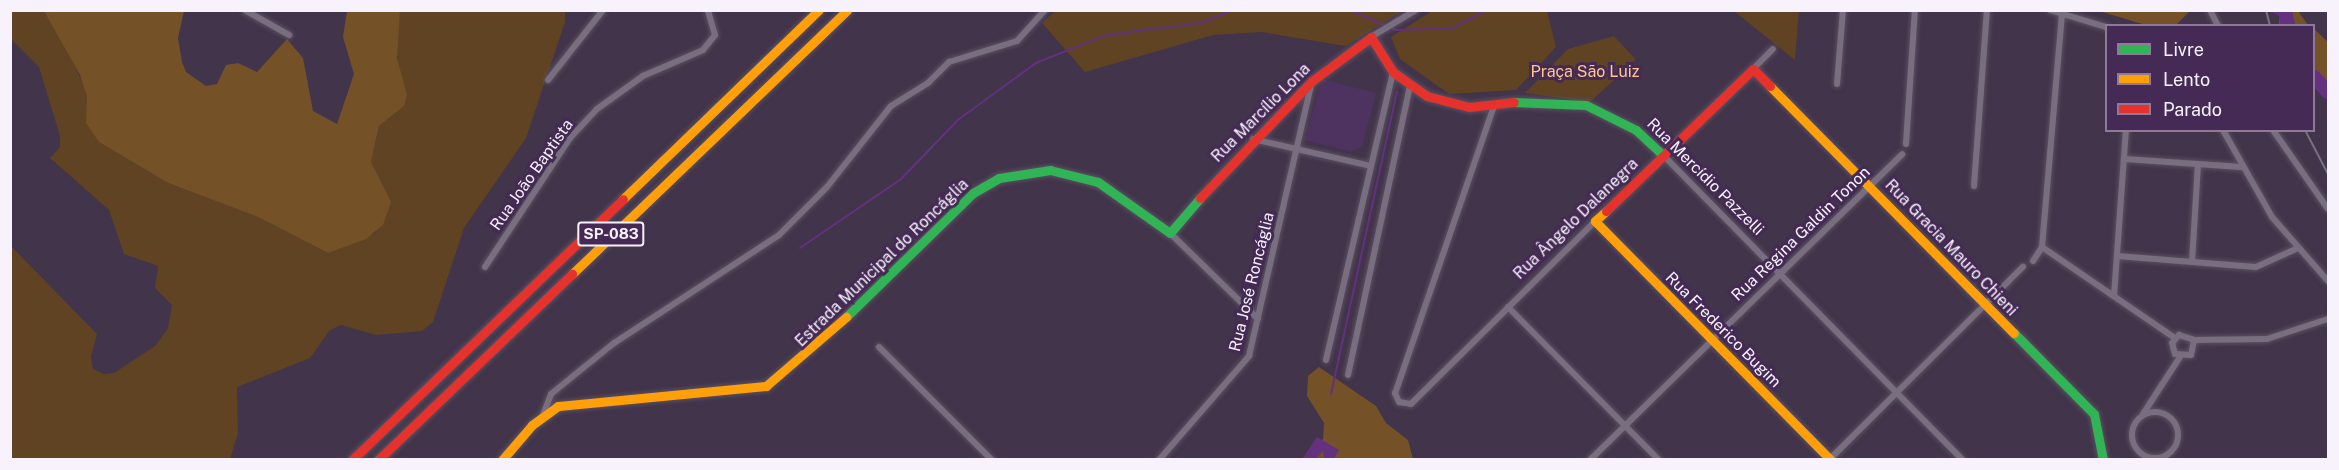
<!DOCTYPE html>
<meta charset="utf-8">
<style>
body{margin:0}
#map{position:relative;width:2339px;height:470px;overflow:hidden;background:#42344a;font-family:"Public Sans",sans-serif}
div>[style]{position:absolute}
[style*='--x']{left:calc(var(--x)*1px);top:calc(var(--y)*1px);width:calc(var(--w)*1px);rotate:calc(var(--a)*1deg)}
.built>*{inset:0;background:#4e3260}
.green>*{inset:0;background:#5f4322}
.forest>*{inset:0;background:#745127}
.water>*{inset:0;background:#643180}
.stream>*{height:2px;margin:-1px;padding:0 1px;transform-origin:1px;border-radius:1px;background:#643180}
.river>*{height:14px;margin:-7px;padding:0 7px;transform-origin:7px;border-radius:7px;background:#643180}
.roads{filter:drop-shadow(0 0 2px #5a5061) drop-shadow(0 0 2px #5a5061)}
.street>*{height:6px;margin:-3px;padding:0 3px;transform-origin:3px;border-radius:3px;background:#786e7f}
.street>.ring{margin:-3px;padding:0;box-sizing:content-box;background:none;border:6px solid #786e7f;border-radius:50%}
.fast>*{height:9px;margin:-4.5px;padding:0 4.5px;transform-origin:4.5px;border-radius:4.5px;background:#30b455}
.slow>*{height:9px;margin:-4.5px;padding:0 4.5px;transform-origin:4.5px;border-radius:4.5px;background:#ff9f0a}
.jam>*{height:9px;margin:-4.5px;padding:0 4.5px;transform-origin:4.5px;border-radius:4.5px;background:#e5322d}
.rail>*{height:2px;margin:-1px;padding:0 1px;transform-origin:1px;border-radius:1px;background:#7a7081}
span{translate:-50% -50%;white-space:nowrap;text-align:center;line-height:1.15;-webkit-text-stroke:6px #442a54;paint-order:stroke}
.shield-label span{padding:2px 4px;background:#442a54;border:2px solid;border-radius:4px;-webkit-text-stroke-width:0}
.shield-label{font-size:15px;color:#f8f2fd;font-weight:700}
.park-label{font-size:16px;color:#ffc988}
.street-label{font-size:16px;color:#f8f2fd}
.frame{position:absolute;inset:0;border:12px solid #f8f2fd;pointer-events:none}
.legend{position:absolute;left:2105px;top:24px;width:210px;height:108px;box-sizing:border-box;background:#442a54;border:2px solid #8c7a98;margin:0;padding:8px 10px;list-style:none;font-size:18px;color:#f8f2fd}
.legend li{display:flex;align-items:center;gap:12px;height:30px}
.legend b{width:30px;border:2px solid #8c7a98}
</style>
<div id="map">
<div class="built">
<i style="clip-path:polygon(1322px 79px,1376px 93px,1362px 146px,1350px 152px,1305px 140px)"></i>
</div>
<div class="green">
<i style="clip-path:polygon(1056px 10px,1402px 10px,1402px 11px,1346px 46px,1261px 32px,1213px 35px,1085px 72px,1042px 23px)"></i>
<i style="clip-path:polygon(11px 11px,44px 11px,58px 29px,84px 86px,99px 142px,168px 183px,258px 217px,328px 253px,375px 233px,390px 202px,371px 162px,379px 126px,404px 106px,396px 47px,400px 11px,565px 11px,565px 22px,526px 138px,464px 228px,433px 322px,422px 331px,376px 335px,341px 325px,330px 330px,310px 358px,237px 387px,238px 433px,230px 459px,11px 459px,10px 245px,97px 334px,91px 357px,93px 369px,103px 374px,114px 373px,155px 346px,168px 328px,172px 305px,155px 288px,158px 266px,124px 254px,109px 210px,50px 158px,60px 147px,60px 136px,39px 67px,11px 39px)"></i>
<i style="clip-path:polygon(1432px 11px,1547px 11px,1556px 47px,1516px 90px,1449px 94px,1400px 59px,1391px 37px)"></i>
<i style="clip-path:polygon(1734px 11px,1799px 11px,1795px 60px,1755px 28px)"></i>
<i style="clip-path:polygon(1614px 36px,1636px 60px,1590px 102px,1525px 93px,1568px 49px)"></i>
</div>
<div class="forest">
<i style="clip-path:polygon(44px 11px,184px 11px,178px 38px,182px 62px,186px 72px,206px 86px,217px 84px,226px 65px,238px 63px,257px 72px,287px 39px,303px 58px,313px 111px,337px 124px,354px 74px,343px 37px,347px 11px,400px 11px,397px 58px,407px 95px,404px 106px,379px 126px,371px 162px,391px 202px,383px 225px,366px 239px,328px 253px,258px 217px,168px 183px,99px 142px,86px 123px,87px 97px,80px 75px)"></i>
<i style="clip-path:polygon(2099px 11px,2189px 10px,2190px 11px,2176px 25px,2149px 26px)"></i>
<i style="clip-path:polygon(2298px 11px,2308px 25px,2279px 25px,2280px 11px)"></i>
<i style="clip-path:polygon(2314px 29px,2328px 42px,2328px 90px,2314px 81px)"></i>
<i style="clip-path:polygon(1319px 367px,1376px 406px,1386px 423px,1408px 440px,1413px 459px,1310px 459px,1323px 439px,1324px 423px,1307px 396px,1308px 376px)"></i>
</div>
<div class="water">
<i style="clip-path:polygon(1317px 437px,1339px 450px,1334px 459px,1324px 459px,1323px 451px,1316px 459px,1302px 459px)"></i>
</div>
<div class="stream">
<i style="--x:1349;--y:10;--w:51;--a:23.1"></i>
<i style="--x:1396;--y:30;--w:57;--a:-2"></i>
<i style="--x:1453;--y:28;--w:38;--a:-28"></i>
<i style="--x:2271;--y:11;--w:16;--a:22"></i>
<i style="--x:800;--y:248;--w:122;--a:-34.3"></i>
<i style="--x:901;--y:179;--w:83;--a:-46"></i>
<i style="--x:959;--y:119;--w:95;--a:-36"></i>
<i style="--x:1036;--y:63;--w:75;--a:-21.8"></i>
<i style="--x:1106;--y:35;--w:95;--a:-7.3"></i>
<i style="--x:1200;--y:23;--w:36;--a:-21"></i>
<i style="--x:1331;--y:394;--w:309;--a:-77.7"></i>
</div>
<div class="river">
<i style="--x:2285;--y:10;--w:16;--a:79"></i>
<i style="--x:2314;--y:77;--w:21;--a:47"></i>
</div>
<div class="roads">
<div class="street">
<i style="--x:245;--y:10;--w:51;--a:29.6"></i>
<i style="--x:2050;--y:10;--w:59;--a:16.9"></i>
<i style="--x:2210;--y:10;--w:18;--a:63"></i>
<i style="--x:1371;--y:37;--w:52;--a:-31"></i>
<i style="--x:1753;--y:69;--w:28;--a:-45"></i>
<i style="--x:548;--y:80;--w:89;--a:-51.8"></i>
<i style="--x:1837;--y:84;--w:74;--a:-85.4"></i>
<i style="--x:1494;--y:106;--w:304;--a:109"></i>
<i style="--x:1395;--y:393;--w:10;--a:66"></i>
<i style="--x:1399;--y:402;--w:12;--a:9"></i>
<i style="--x:1411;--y:404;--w:260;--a:-44.8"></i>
<i style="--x:2223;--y:130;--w:100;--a:60.6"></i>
<i style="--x:2272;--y:217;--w:85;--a:48.8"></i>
<i style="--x:2273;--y:130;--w:96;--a:55.2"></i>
<i style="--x:1253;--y:139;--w:121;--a:12.9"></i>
<i style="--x:1906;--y:144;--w:134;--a:-86.2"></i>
<i style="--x:1663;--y:155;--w:428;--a:45.5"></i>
<i style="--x:2124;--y:159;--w:118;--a:3.9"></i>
<i style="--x:1974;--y:186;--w:176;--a:-85.8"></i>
<i style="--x:1170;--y:233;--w:123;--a:44.3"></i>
<i style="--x:2042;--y:247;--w:161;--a:34.4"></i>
<i style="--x:2117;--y:256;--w:139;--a:4.5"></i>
<i style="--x:2256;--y:267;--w:46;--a:-24.3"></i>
<i style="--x:2033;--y:261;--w:17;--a:-57"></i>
<i style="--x:2042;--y:247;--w:234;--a:-85.1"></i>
<i style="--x:2192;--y:262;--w:98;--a:-86.5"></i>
<i style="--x:485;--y:267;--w:154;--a:-56.6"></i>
<i style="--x:570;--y:138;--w:40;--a:-47"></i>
<i style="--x:597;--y:109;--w:57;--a:-35.7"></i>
<i style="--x:643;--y:76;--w:65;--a:-23.4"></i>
<i style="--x:703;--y:50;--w:19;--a:-51"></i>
<i style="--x:715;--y:35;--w:26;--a:-106"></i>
<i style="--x:2114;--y:296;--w:166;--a:-85.9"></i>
<i style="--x:1508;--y:307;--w:215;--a:45.4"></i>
<i style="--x:2194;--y:340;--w:15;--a:101"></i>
<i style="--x:2191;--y:355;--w:16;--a:-176"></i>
<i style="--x:2175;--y:354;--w:11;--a:-105"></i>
<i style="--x:2172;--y:343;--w:11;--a:-49"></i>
<i style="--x:2179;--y:335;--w:16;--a:18"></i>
<i style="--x:2194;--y:340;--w:73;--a:-0.8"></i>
<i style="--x:2267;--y:339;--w:64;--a:-18.2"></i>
<i style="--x:879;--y:347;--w:160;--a:45"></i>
<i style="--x:1326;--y:360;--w:296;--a:-76.9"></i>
<i style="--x:1348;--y:375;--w:296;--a:-77.9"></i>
<i class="ring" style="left:2132px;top:412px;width:40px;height:40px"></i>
<i style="--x:2143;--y:414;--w:68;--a:-57"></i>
<i style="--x:543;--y:415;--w:22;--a:-69"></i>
<i style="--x:551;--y:394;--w:81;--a:-39"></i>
<i style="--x:614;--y:343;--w:197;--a:-33.2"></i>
<i style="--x:779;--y:235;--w:68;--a:-45"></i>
<i style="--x:827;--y:187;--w:103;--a:-51.7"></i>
<i style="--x:891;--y:106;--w:44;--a:-31.9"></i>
<i style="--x:928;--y:83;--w:30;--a:-45"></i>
<i style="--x:949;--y:62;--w:71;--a:-17.2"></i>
<i style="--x:1017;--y:41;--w:42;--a:-47.9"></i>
<i style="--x:1159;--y:460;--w:138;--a:-49.1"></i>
<i style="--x:1249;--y:356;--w:282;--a:-77.1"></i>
<i style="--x:1590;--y:460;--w:437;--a:-44.4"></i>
<i style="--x:1829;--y:460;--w:274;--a:-44.9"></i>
</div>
<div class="fast">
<i style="--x:1514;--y:102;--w:72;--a:2.4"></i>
<i style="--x:1586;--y:105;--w:56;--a:26.6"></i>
<i style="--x:1636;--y:130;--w:37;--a:43"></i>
<i style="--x:846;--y:317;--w:177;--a:-44.3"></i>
<i style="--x:973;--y:193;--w:30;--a:-30"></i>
<i style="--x:999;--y:178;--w:52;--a:-8.9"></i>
<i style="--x:1050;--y:170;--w:49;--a:14"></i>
<i style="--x:1098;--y:182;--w:88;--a:35.3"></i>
<i style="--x:1170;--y:233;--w:46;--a:-49.4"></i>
<i style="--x:2014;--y:333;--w:114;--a:45.4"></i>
<i style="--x:2094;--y:414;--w:47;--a:78.9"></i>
</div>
<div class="slow">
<i style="--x:1770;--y:86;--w:347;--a:45.4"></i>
<i style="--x:623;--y:199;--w:272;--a:-44"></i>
<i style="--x:1606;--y:211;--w:15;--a:138"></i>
<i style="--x:1595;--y:221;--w:336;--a:45.4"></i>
<i style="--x:572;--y:274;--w:381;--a:-43.8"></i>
<i style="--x:502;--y:460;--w:46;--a:-49.4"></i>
<i style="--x:532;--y:425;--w:32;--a:-36"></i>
<i style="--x:558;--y:406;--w:209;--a:-5.5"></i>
<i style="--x:766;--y:386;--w:106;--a:-40.8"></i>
</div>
<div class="jam">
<i style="--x:1200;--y:198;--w:162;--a:-46.3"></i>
<i style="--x:1312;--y:81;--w:74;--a:-36.7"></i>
<i style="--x:1371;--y:37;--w:41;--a:57.8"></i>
<i style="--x:1393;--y:72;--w:42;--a:35.2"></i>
<i style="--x:1427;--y:96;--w:43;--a:14.7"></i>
<i style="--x:1469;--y:107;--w:45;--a:-6.3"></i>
<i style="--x:1606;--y:211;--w:204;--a:-44"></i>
<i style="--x:1753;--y:69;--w:24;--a:45"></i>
<i style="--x:352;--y:460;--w:376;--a:-43.9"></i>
<i style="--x:378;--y:460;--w:269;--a:-43.8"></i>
</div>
</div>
<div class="rail">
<i style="--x:2266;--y:10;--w:16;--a:76"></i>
<i style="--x:2305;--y:130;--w:50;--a:62.4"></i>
</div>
<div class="shield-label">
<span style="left:611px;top:234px">SP-083</span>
</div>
<div class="park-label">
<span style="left:1585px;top:72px">Praça São Luiz</span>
</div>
<div class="street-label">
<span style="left:1261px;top:113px;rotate:-45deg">Rua Marcílio Lona</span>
<span style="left:532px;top:175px;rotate:-55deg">Rua João Baptista</span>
<span style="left:1705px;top:177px;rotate:45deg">Rua Mercídio Pazzelli</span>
<span style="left:1576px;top:219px;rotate:-44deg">Rua Ângelo Dalanegra</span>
<span style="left:1801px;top:234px;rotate:-44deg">Rua Regina Galdin Tonon</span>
<span style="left:1951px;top:248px;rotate:46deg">Rua Gracia Mauro Chieni</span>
<span style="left:882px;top:263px;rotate:-44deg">Estrada Municipal do Roncáglia</span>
<span style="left:1252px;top:282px;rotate:-76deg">Rua José Roncáglia</span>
<span style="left:1723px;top:330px;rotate:45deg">Rua Frederico Bugim</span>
</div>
<div class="frame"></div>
<ul class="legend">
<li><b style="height:8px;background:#30b455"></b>Livre</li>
<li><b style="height:8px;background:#ff9f0a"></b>Lento</li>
<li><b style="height:8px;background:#e5322d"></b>Parado</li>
</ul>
</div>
